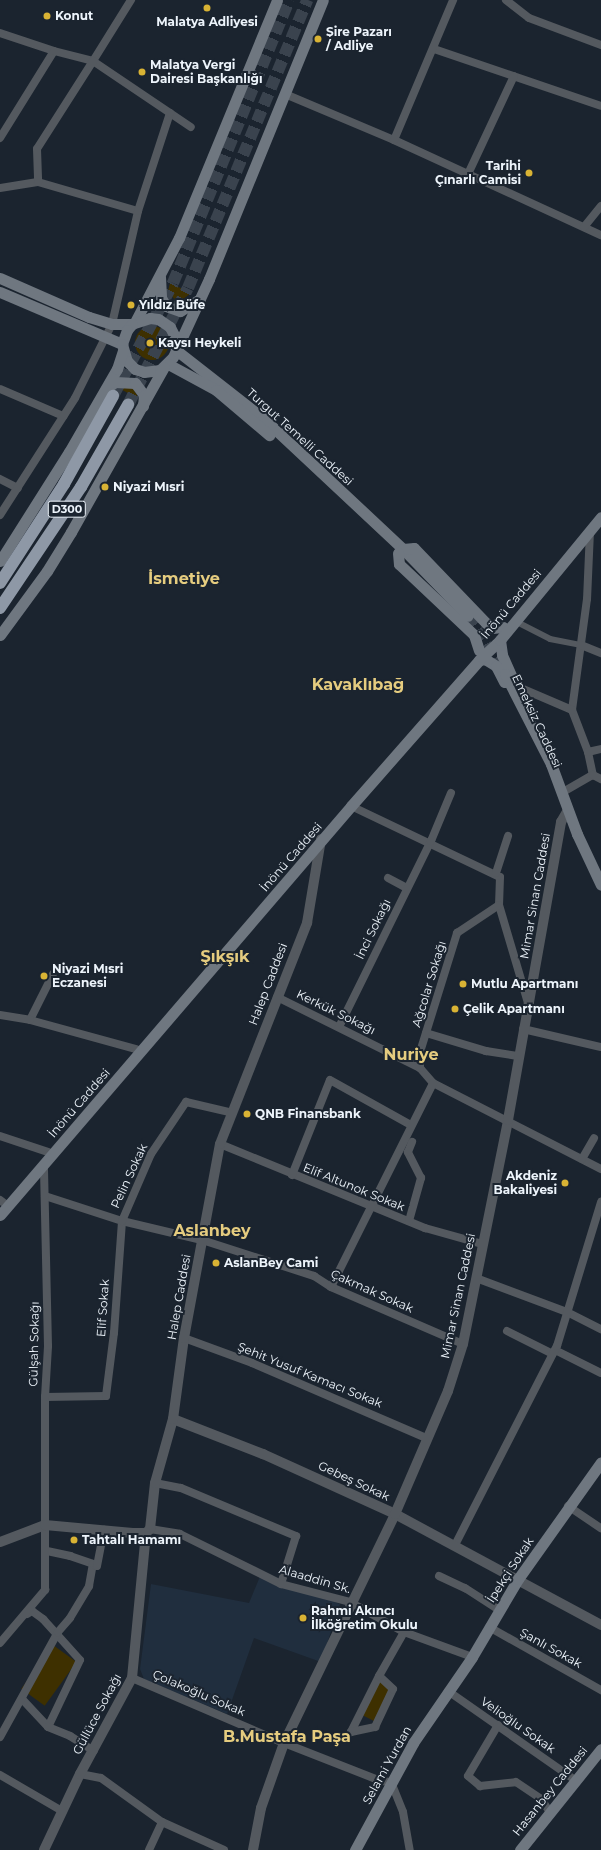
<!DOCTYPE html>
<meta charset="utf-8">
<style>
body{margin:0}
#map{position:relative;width:601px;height:1850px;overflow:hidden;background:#1b242f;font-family:Montserrat,sans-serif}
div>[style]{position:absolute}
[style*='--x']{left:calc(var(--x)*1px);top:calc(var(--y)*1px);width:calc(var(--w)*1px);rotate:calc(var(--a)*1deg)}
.built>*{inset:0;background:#202e3e}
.green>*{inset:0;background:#3e3000;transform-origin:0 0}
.round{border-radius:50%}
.secondary-tunnel>*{height:11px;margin-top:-5.5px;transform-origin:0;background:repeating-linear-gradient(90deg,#3a434e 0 11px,transparent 0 16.5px)}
.trunk-tunnel>*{height:12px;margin-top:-6px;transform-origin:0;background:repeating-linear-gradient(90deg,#3a434e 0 12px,transparent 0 18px)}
.pedestrian>*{height:6px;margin:-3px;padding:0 3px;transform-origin:3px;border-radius:3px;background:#54595f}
.minor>*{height:8px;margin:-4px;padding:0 4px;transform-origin:4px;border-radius:4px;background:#54595f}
.tertiary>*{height:10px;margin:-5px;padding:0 5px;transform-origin:5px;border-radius:5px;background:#54595f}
.secondary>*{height:11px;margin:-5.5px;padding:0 5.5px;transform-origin:5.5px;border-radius:5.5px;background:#6f7780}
.trunk>*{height:12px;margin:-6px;padding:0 6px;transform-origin:6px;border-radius:6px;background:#8e98a6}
.dots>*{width:11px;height:11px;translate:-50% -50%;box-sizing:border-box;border:2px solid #1b242f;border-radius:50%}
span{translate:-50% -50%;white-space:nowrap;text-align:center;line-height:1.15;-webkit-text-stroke:4px #1b242f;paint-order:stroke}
.shield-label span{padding:1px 3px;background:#1b242f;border:1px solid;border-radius:3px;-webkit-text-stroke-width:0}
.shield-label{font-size:11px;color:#edf4fb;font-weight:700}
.poi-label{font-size:12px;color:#edf4fb;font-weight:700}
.left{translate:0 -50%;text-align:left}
.right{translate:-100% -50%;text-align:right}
.street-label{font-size:12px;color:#edf4fb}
.district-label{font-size:16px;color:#e5cc7f;font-weight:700}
</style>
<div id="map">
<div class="built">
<i style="clip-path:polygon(261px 1574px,340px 1604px,321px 1662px,254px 1638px,227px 1714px,144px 1679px,140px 1669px,151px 1584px,249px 1603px)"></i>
</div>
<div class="green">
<i style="clip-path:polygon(170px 283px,191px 293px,182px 300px,175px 300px,168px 291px)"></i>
<i class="round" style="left:135px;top:326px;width:34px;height:34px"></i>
<i style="clip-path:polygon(129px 383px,137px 395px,137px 398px,115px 386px)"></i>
<i style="left:53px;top:1645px;width:29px;height:54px;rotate:36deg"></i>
<i style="clip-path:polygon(380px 1680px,390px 1691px,374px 1721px,362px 1715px)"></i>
</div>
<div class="secondary-tunnel">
<i style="--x:468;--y:616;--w:69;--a:57.5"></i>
</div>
<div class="trunk-tunnel">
<i style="--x:113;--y:396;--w:128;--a:-62"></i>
<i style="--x:173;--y:283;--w:306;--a:-67.7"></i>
<i style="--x:128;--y:405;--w:131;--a:-62.9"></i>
<i style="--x:188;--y:288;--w:312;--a:-67.5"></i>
</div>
<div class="pedestrian">
<i style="--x:515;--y:621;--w:39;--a:27"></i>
<i style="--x:550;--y:639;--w:32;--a:11"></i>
</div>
<div class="minor">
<i style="--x:506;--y:0;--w:29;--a:38"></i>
<i style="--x:529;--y:18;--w:77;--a:20.6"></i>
<i style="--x:0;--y:33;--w:57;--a:18.4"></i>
<i style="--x:434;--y:49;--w:176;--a:18.8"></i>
<i style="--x:285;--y:94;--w:118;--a:22.9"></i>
<i style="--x:394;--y:140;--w:228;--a:24.7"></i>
<i style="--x:170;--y:113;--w:25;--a:34"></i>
<i style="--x:0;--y:138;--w:102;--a:-58.2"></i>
<i style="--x:54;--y:51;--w:40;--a:14.4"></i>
<i style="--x:93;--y:61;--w:72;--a:-58.1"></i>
<i style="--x:394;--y:140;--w:152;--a:-67.1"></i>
<i style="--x:468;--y:174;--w:108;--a:-64.9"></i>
<i style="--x:0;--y:188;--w:38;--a:-9"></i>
<i style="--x:38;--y:182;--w:104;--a:16.2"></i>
<i style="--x:584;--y:227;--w:27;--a:-51"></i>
<i style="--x:0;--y:389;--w:69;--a:23.2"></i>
<i style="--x:0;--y:479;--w:20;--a:27"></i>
<i style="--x:0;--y:515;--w:139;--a:-57.3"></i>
<i style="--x:75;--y:398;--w:83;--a:-63.4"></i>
<i style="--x:112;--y:324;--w:116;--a:-77"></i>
<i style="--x:138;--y:211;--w:103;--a:-71.9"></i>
<i style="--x:170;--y:113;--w:93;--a:-146"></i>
<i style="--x:93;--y:61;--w:104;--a:122.5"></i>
<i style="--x:37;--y:149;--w:33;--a:88"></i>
<i style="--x:590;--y:531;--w:68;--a:92.5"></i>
<i style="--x:587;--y:599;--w:112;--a:97.7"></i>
<i style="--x:572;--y:710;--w:45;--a:69.1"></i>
<i style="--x:588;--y:752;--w:24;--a:78"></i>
<i style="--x:581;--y:645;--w:22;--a:22"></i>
<i style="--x:516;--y:686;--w:61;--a:23.2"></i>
<i style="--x:588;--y:752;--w:13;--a:-13"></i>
<i style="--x:563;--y:792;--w:34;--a:-30"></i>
<i style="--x:593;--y:775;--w:9;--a:27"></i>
<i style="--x:351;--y:806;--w:165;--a:25.5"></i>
<i style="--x:500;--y:877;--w:28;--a:92"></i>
<i style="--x:499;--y:905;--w:102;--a:73.5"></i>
<i style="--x:496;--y:873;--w:39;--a:-72"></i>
<i style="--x:388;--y:878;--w:21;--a:28"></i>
<i style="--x:53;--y:974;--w:51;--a:116.6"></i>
<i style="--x:30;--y:1020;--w:110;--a:15.3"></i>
<i style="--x:277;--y:997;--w:160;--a:26.4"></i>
<i style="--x:420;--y:1068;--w:20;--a:49"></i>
<i style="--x:433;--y:1083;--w:189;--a:27.1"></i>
<i style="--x:0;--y:1015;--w:30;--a:9"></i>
<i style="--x:339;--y:1027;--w:208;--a:-63.7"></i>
<i style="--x:431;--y:841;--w:52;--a:-67.4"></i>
<i style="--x:523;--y:1029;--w:80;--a:13"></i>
<i style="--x:426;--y:1033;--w:63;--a:16.7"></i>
<i style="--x:486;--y:1051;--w:32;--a:9"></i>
<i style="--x:420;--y:1068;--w:16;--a:-90"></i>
<i style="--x:420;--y:1052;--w:125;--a:-72.7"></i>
<i style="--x:457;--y:933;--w:50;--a:-33.7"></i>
<i style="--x:0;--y:1136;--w:51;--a:18.4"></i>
<i style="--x:220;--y:1144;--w:222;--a:22.3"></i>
<i style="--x:425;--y:1228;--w:59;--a:15.7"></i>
<i style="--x:582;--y:1159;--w:24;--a:-60"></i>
<i style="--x:292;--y:1175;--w:102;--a:-68.2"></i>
<i style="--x:330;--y:1080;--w:93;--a:29.1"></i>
<i style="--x:45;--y:1196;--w:81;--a:18"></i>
<i style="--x:122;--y:1221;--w:82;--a:13.4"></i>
<i style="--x:202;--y:1240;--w:118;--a:17.8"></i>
<i style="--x:314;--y:1276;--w:20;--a:33"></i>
<i style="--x:331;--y:1287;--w:144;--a:23.4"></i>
<i style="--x:0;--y:1200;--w:5;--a:37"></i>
<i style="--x:409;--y:1221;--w:45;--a:-74.4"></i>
<i style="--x:421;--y:1178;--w:29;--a:-117"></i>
<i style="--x:408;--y:1152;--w:11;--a:-68"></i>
<i style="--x:476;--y:1278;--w:97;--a:20.5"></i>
<i style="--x:567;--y:1312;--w:38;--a:27"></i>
<i style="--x:331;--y:1287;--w:228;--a:-63.4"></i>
<i style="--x:507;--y:1331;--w:51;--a:26.6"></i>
<i style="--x:184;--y:1338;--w:72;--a:20.2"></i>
<i style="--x:252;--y:1363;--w:189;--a:23.3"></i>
<i style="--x:555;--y:1350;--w:51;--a:26.6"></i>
<i style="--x:45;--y:1397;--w:61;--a:-0.9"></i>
<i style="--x:106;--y:1396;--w:64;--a:-82.8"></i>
<i style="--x:114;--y:1333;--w:112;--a:-85.9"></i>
<i style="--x:122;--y:1221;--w:73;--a:-66.6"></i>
<i style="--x:151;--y:1154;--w:63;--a:-56.1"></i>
<i style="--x:186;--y:1102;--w:48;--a:13.2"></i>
<i style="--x:155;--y:1483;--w:26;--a:11"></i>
<i style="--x:181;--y:1488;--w:125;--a:22.7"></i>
<i style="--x:296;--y:1536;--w:50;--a:107.4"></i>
<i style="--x:568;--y:1506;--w:40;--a:34"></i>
<i style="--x:150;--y:1529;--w:30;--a:9"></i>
<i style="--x:180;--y:1534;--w:113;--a:26.3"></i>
<i style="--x:281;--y:1584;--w:71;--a:14.6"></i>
<i style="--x:350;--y:1602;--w:62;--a:29.1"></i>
<i style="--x:404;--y:1632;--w:72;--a:20.2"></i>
<i style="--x:455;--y:1545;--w:224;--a:-62.9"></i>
<i style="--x:557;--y:1346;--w:151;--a:-73"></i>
<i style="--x:47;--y:1551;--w:24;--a:12"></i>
<i style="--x:70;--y:1556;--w:24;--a:19"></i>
<i style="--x:439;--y:1576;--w:29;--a:25"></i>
<i style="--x:465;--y:1588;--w:40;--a:32.9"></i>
<i style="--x:27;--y:1614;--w:6;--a:-31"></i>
<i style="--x:32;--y:1611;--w:14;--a:36"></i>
<i style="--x:43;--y:1619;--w:55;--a:47.9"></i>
<i style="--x:80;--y:1660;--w:74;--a:115.5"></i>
<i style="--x:489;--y:1627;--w:129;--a:29.4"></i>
<i style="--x:0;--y:1643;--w:70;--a:-49.7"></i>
<i style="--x:45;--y:1590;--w:193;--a:-90"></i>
<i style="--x:45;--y:1397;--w:51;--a:-86.6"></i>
<i style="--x:48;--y:1346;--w:182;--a:-91.3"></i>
<i style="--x:379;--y:1676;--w:63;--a:116.6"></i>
<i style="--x:351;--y:1732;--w:25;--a:-12"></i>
<i style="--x:375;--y:1727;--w:42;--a:-64.7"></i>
<i style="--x:393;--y:1689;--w:19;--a:-137"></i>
<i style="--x:379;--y:1676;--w:51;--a:-60.4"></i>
<i style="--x:132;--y:1678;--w:165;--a:23.2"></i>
<i style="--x:284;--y:1743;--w:104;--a:21.4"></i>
<i style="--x:381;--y:1781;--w:10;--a:6"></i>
<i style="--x:391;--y:1782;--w:32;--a:68"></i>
<i style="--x:403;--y:1812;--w:39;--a:80"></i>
<i style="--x:448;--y:1691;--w:155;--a:35"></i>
<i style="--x:22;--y:1699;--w:38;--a:47"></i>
<i style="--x:48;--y:1727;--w:24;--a:22"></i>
<i style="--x:70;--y:1736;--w:28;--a:32"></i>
<i style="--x:498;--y:1725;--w:59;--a:120.5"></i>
<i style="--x:468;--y:1776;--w:16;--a:40"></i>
<i style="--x:480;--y:1786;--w:36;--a:-6"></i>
<i style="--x:516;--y:1782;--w:30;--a:34"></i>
<i style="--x:541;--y:1799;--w:14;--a:56"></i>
<i style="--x:0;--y:1737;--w:120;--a:-61.1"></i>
<i style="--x:58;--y:1632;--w:18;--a:-49"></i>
<i style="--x:70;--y:1618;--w:37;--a:-59"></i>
<i style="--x:89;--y:1586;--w:22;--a:-80"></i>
<i style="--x:93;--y:1564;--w:4;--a:27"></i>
<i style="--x:97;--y:1566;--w:37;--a:-79"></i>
<i style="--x:80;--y:1774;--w:21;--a:11"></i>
<i style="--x:101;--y:1778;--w:75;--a:35.8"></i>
<i style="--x:162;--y:1822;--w:68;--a:24.3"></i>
<i style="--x:0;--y:1775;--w:72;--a:30.1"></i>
<i style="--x:149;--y:1850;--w:31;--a:-65"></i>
</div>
<div class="tertiary">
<i style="--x:173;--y:1419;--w:97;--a:21.3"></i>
<i style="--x:263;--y:1454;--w:145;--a:24.4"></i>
<i style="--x:395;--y:1514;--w:234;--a:28.3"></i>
<i style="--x:0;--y:1542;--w:48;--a:-20.7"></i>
<i style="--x:45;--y:1525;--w:88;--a:5.2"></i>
<i style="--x:133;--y:1533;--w:13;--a:0"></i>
<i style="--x:146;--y:1533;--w:6;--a:-45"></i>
<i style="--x:150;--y:1529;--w:46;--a:-83.8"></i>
<i style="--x:155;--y:1483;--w:66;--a:-74.3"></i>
<i style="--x:173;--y:1419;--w:82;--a:-82.3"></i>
<i style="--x:184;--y:1338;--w:197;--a:-79.5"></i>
<i style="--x:220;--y:1144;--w:238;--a:-68.5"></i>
<i style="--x:307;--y:923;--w:85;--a:-80.5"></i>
<i style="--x:44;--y:1850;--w:84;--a:-64.7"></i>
<i style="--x:80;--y:1774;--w:109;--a:-61.6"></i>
<i style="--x:132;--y:1678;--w:146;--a:-84.5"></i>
<i style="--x:253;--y:1850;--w:43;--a:-79.2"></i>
<i style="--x:261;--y:1808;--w:69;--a:-70.5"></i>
<i style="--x:284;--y:1743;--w:254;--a:-64.1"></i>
<i style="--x:395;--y:1514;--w:134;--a:-66.7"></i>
<i style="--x:448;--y:1391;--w:49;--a:-72.3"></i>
<i style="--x:463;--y:1344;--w:228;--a:-78.6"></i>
<i style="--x:508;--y:1120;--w:303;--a:-79.9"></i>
<i style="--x:561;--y:822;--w:14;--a:-60"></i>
</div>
<div class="secondary">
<i style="--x:160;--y:277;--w:21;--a:87"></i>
<i style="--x:161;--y:298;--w:9;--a:58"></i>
<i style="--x:166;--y:306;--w:15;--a:20"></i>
<i style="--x:180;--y:311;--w:23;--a:-31"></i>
<i style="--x:0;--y:278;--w:97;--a:23.7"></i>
<i style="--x:89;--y:317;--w:24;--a:17"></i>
<i style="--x:112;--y:324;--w:20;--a:0"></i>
<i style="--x:0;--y:292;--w:133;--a:23.1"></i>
<i style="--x:135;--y:322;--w:95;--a:-62.4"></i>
<i style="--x:179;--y:238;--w:257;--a:-67.6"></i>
<i style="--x:176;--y:350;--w:15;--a:-98"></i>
<i style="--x:174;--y:335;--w:9;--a:-117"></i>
<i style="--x:170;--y:327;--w:14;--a:-146"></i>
<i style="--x:158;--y:319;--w:8;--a:-173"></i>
<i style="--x:150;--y:318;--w:19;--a:162"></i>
<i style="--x:132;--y:324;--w:8;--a:130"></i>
<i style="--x:127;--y:330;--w:15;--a:110"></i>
<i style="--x:122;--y:344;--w:18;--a:74"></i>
<i style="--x:127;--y:361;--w:11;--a:45"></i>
<i style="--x:135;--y:369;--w:9;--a:18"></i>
<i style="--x:144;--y:372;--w:16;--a:-7"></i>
<i style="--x:160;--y:370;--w:18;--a:-45"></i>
<i style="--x:173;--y:357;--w:86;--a:-65.2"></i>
<i style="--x:209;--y:279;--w:301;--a:-67.8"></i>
<i style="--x:176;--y:350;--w:110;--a:38"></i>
<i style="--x:263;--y:418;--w:192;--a:43.1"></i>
<i style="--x:403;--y:549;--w:93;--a:45.9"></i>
<i style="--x:168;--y:364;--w:55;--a:28.4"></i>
<i style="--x:216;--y:390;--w:70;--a:40.3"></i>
<i style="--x:107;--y:388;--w:10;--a:-37"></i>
<i style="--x:115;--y:382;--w:20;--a:3"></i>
<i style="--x:135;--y:383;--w:15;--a:53"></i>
<i style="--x:144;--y:395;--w:11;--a:95"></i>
<i style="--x:403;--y:549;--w:11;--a:-5"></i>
<i style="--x:414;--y:548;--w:104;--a:46.2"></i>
<i style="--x:486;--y:623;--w:8;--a:40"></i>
<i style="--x:492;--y:628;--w:11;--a:-5"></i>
<i style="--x:398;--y:553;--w:11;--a:85"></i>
<i style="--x:399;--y:564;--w:103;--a:43.4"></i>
<i style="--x:474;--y:635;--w:16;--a:72"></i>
<i style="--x:0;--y:561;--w:129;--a:-57.7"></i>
<i style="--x:69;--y:452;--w:96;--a:-60"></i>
<i style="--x:117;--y:369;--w:20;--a:-72"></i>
<i style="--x:0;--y:635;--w:79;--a:-53.7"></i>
<i style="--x:47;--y:571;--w:46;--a:-58.4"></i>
<i style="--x:71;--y:532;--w:189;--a:-60.6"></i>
<i style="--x:500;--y:640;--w:15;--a:82"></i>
<i style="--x:502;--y:655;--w:27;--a:66"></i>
<i style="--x:479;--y:660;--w:6;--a:-9"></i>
<i style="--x:485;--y:659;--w:13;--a:32"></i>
<i style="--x:496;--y:666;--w:18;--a:63"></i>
<i style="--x:505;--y:674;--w:101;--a:62.9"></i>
<i style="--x:551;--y:764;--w:75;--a:69.6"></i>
<i style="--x:577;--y:834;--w:56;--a:64.8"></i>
<i style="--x:0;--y:1215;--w:539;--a:-49.36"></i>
<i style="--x:351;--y:806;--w:198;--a:-48.7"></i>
<i style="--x:482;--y:657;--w:25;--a:-43"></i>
<i style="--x:500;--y:640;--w:159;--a:-50.6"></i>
<i style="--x:355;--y:1850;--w:122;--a:-61.5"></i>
<i style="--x:413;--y:1743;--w:104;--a:-55.5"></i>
<i style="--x:472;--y:1657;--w:91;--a:-59.5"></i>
<i style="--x:518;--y:1579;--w:143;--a:-54.6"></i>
<i style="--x:520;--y:1850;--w:129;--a:-51.3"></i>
</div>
<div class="trunk">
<i style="--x:0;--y:583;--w:118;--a:-57.1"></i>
<i style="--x:64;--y:484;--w:101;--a:-60.9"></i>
<i style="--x:0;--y:608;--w:146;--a:-56.2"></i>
<i style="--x:81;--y:487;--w:95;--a:-60.2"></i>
</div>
<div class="dots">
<i style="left:207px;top:8px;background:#d9b334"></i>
<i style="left:47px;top:16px;background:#d9b334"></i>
<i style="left:318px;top:39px;background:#d9b334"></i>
<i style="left:142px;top:72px;background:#d9b334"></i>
<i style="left:529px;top:173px;background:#d9b334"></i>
<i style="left:131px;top:305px;background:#d9b334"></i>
<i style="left:150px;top:343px;background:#d9b334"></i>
<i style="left:105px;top:487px;background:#d9b334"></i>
<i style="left:44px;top:976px;background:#d9b334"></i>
<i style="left:463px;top:984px;background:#d9b334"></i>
<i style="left:455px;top:1009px;background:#d9b334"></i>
<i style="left:247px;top:1114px;background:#d9b334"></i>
<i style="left:565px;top:1183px;background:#d9b334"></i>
<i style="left:216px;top:1263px;background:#d9b334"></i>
<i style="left:74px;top:1540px;background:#d9b334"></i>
<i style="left:303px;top:1618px;background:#d9b334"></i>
</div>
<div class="shield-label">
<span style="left:67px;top:509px">D300</span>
</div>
<div class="poi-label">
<span class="left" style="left:55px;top:16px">Konut</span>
<span style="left:207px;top:22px">Malatya Adliyesi</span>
<span class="left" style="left:326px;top:39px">Şire Pazarı<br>/ Adliye</span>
<span class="left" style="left:150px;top:72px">Malatya Vergi<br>Dairesi Başkanlığı</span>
<span class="right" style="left:521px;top:173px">Tarihi<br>Çınarlı Camisi</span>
<span class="left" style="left:139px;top:305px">Yıldız Büfe</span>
<span class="left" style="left:158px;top:343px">Kaysı Heykeli</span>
<span class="left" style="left:113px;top:487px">Niyazi Mısri</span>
<span class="left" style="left:52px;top:976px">Niyazi Mısri<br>Eczanesi</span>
<span class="left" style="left:471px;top:984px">Mutlu Apartmanı</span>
<span class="left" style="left:463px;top:1009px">Çelik Apartmanı</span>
<span class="left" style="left:255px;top:1114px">QNB Finansbank</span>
<span class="right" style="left:557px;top:1183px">Akdeniz<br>Bakaliyesi</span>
<span class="left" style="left:224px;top:1263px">AslanBey Cami</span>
<span class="left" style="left:82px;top:1540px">Tahtalı Hamamı</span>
<span class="left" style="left:311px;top:1618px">Rahmi Akıncı<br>İlköğretim Okulu</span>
</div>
<div class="street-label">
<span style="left:300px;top:437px;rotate:42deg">Turgut Temelli Caddesi</span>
<span style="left:511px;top:604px;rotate:-50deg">İnönü Caddesi</span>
<span style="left:537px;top:721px;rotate:65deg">Emeksiz Caddesi</span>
<span style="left:291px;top:857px;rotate:-49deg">İnönü Caddesi</span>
<span style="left:535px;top:896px;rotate:-80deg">Mimar Sinan Caddesi</span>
<span style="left:373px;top:929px;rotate:-64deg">İnci Sokağı</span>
<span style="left:268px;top:984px;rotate:-69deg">Halep Caddesi</span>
<span style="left:429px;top:984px;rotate:-73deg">Ağcolar Sokağı</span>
<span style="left:336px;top:1012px;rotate:26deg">Kerkük Sokağı</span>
<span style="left:79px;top:1103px;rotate:-49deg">İnönü Caddesi</span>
<span style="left:129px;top:1176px;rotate:-65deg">Pelin Sokak</span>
<span style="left:354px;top:1187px;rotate:22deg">Elif Altunok Sokak</span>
<span style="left:372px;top:1291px;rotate:24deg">Çakmak Sokak</span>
<span style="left:458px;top:1296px;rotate:-78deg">Mimar Sinan Caddesi</span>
<span style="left:179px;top:1297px;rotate:-80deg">Halep Caddesi</span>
<span style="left:103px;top:1308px;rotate:-86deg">Elif Sokak</span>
<span style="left:34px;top:1344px;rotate:-89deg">Gülşah Sokağı</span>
<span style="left:310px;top:1375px;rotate:22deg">Şehit Yusuf Kamacı Sokak</span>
<span style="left:354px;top:1481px;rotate:25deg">Gebeş Sokak</span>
<span style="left:510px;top:1570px;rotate:-57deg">İpekçi Sokak</span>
<span style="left:315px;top:1579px;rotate:16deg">Alaaddin Sk.</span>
<span style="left:551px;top:1648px;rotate:29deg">Şanlı Sokak</span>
<span style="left:199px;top:1693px;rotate:23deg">Çolakoğlu Sokak</span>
<span style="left:97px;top:1714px;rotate:-62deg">Güllüce Sokağı</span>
<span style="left:518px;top:1725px;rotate:35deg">Velioğlu Sokak</span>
<span style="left:387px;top:1765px;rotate:-61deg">Selami Yurdan</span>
<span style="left:550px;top:1791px;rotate:-51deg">Hasanbey Caddesi</span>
</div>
<div class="district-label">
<span style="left:184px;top:579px">İsmetiye</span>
<span style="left:358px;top:685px">Kavaklıbağ</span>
<span style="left:225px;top:957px">Şıkşık</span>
<span style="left:411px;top:1055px">Nuriye</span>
<span style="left:212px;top:1231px">Aslanbey</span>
<span style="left:287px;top:1737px">B.Mustafa Paşa</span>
</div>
</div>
